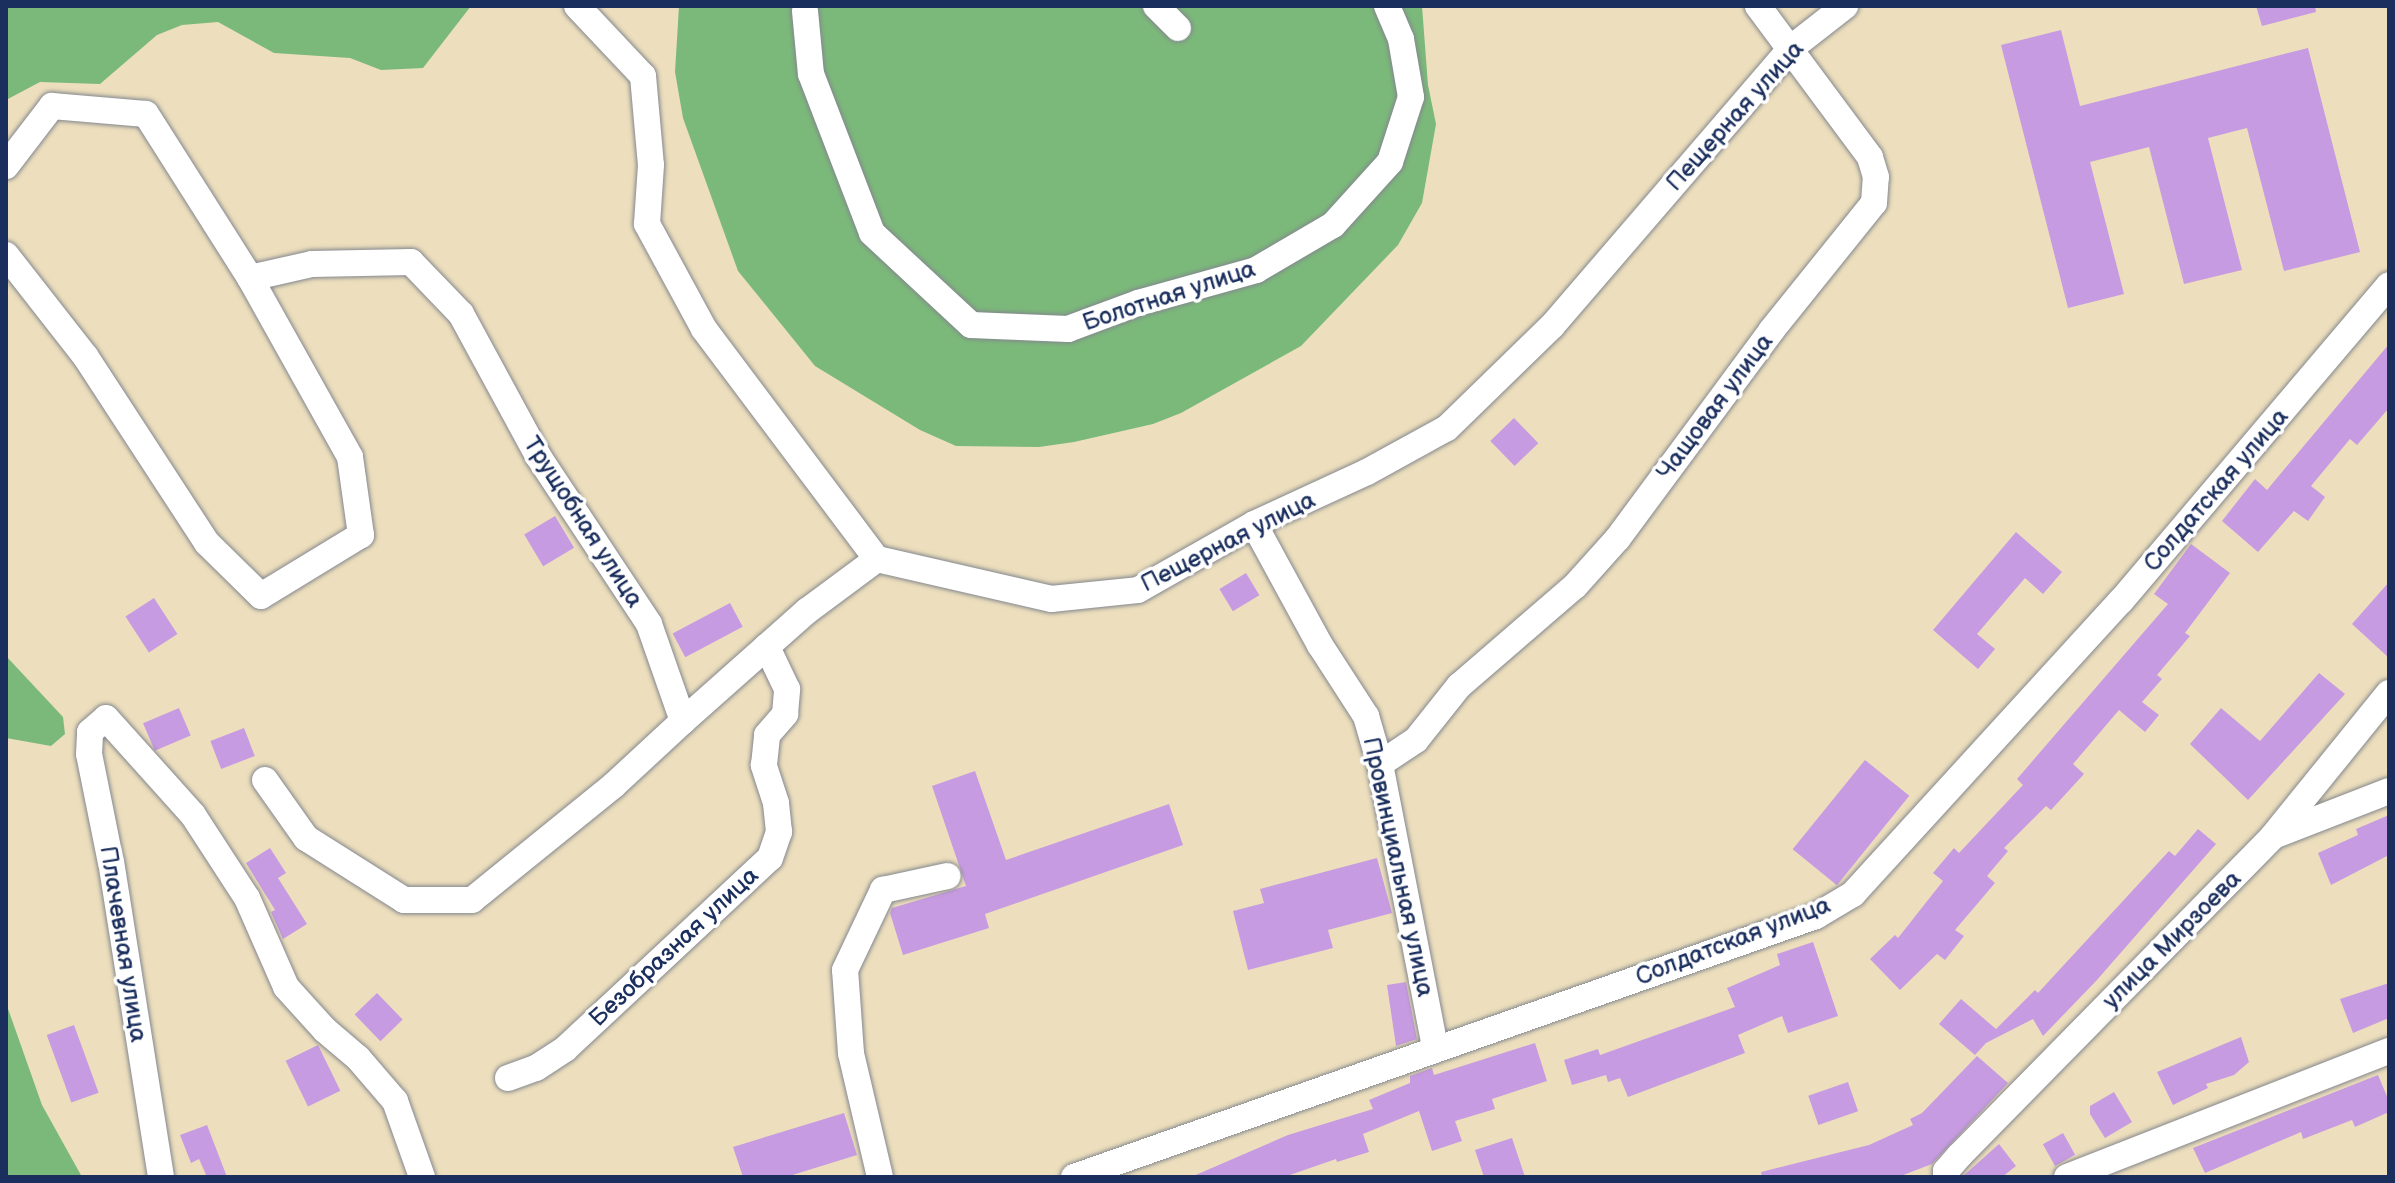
<!DOCTYPE html>
<meta charset="utf-8">
<style>
body{margin:0}
#map{position:relative;width:2395px;height:1183px;overflow:hidden;background:#eddfbd;font-family:"Balsamiq Sans",sans-serif}
div>[style]{position:absolute}
[style*='--x']{left:calc(var(--x)*1px);top:calc(var(--y)*1px);width:calc(var(--w)*1px);rotate:calc(var(--a)*1deg)}
.forest>*{inset:0;background:#7bb97a}
.building>*{inset:0;background:#c79be1;transform-origin:0 0}
.roads{filter:drop-shadow(0 0 2px #84878e) drop-shadow(0 0 2px #84878e)}
.minor>*{height:26px;margin:-13px;padding:0 13px;transform-origin:13px;border-radius:13px;background:#fff}
span{translate:-50% -50%;white-space:nowrap;text-align:center;line-height:1.15;-webkit-text-stroke:7px #fff;paint-order:stroke}
.street-label{font-size:24px;color:#1b2f5e}
.frame{position:absolute;inset:0;border:8px solid #1b2f5e;pointer-events:none}
</style>
<div id="map">
<div class="forest">
<i style="clip-path:polygon(6px 6px,471px 6px,423px 68px,381px 70px,350px 58px,274px 53px,218px 22px,182px 25px,157px 35px,100px 84px,40px 82px,6px 100px)"></i>
<i style="clip-path:polygon(679px 6px,1422px 6px,1428px 85px,1436px 124px,1422px 203px,1398px 245px,1301px 346px,1181px 413px,1153px 424px,1074px 442px,1039px 447px,956px 446px,920px 430px,815px 366px,738px 271px,683px 118px,675px 72px)"></i>
<i style="clip-path:polygon(6px 656px,63px 717px,65px 734px,51px 746px,6px 738px)"></i>
<i style="clip-path:polygon(6px 1003px,42px 1105px,82px 1177px,6px 1177px)"></i>
</div>
<div class="building">
<i style="clip-path:polygon(2256px 6px,2315px 6px,2316px 12px,2262px 26px)"></i>
<i style="clip-path:polygon(2061px 30px,2080px 106px,2308px 48px,2360px 252px,2284px 271px,2247px 128px,2208px 138px,2242px 270px,2184px 284px,2149px 147px,2090px 162px,2124px 294px,2068px 308px,2001px 45px)"></i>
<i style="clip-path:polygon(2389px 344px,2389px 408px,2357px 445px,2350px 439px,2311px 486px,2325px 497px,2308px 521px,2294px 511px,2258px 552px,2222px 521px,2255px 479px,2267px 490px)"></i>
<i style="left:1514px;top:418px;width:35px;height:33px;rotate:46deg"></i>
<i style="left:555px;top:516px;width:37px;height:36px;rotate:59deg"></i>
<i style="clip-path:polygon(2016px 532px,2062px 572px,2043px 594px,2025px 578px,1977px 634px,1995px 649px,1978px 669px,1933px 630px)"></i>
<i style="clip-path:polygon(2191px 544px,2230px 573px,2185px 633px,2190px 636px,2157px 675px,2162px 679px,2142px 702px,2159px 715px,2145px 732px,2119px 710px,2073px 764px,2084px 774px,2051px 810px,2046px 806px,2004px 848px,2008px 851px,1987px 876px,1995px 883px,1955px 930px,1964px 936px,1945px 960px,1937px 954px,1900px 990px,1870px 959px,1895px 935px,1898px 938px,1943px 881px,1933px 873px,1954px 848px,1959px 853px,2023px 785px,2017px 779px,2168px 604px,2154px 594px)"></i>
<i style="left:1246px;top:573px;width:26px;height:31px;rotate:59deg"></i>
<i style="clip-path:polygon(2389px 582px,2389px 658px,2352px 624px)"></i>
<i style="left:154px;top:598px;width:43px;height:34px;rotate:57deg"></i>
<i style="left:730px;top:603px;width:27px;height:65px;rotate:62deg"></i>
<i style="clip-path:polygon(2319px 673px,2345px 694px,2248px 800px,2190px 744px,2221px 708px,2260px 741px)"></i>
<i style="left:179px;top:708px;width:30px;height:39px;rotate:67deg"></i>
<i style="left:244px;top:728px;width:30px;height:36px;rotate:69deg"></i>
<i style="left:1865px;top:760px;width:57px;height:115px;rotate:39deg"></i>
<i style="clip-path:polygon(975px 771px,1006px 860px,1169px 804px,1183px 845px,985px 914px,989px 928px,903px 955px,890px 913px,892px 908px,966px 886px,932px 786px)"></i>
<i style="clip-path:polygon(2389px 815px,2389px 855px,2331px 885px,2318px 853px,2358px 835px,2356px 829px)"></i>
<i style="clip-path:polygon(2198px 829px,2216px 844px,2096px 981px,2043px 1036px,2033px 1019px,1986px 1043px,1975px 1055px,1939px 1024px,1961px 999px,1996px 1029px,2035px 990px,2038px 993px,2169px 851px,2175px 856px)"></i>
<i style="clip-path:polygon(270px 848px,286px 873px,278px 878px,307px 924px,283px 939px,271px 912px,275px 910px,246px 863px)"></i>
<i style="clip-path:polygon(1377px 858px,1392px 913px,1328px 930px,1333px 948px,1248px 970px,1233px 911px,1264px 903px,1260px 889px)"></i>
<i style="clip-path:polygon(1813px 942px,1838px 1016px,1788px 1033px,1782px 1016px,1738px 1035px,1745px 1053px,1628px 1097px,1620px 1078px,1608px 1082px,1606px 1075px,1572px 1085px,1564px 1060px,1598px 1049px,1600px 1055px,1735px 1007px,1727px 988px,1780px 965px,1777px 954px)"></i>
<i style="clip-path:polygon(1406px 982px,1417px 1039px,1396px 1046px,1387px 985px)"></i>
<i style="clip-path:polygon(2389px 983px,2389px 1018px,2353px 1033px,2340px 999px)"></i>
<i style="left:377px;top:993px;width:37px;height:31px;rotate:46deg"></i>
<i style="left:74px;top:1025px;width:72px;height:29px;rotate:70deg"></i>
<i style="clip-path:polygon(2241px 1037px,2249px 1062px,2234px 1075px,2206px 1084px,2208px 1088px,2173px 1105px,2157px 1072px)"></i>
<i style="clip-path:polygon(1535px 1043px,1547px 1081px,1492px 1099px,1495px 1109px,1455px 1121px,1462px 1141px,1432px 1151px,1419px 1111px,1363px 1134px,1369px 1152px,1337px 1162px,1336px 1159px,1284px 1177px,1191px 1177px,1288px 1135px,1373px 1109px,1369px 1100px,1410px 1083px,1410px 1076px,1432px 1068px,1434px 1075px)"></i>
<i style="left:318px;top:1045px;width:51px;height:36px;rotate:64deg"></i>
<i style="clip-path:polygon(1977px 1056px,2008px 1083px,1932px 1164px,1898px 1177px,1762px 1177px,1761px 1172px,1869px 1145px,1913px 1125px,1910px 1119px,1922px 1113px)"></i>
<i style="clip-path:polygon(2378px 1075px,2389px 1101px,2389px 1112px,2355px 1127px,2352px 1120px,2303px 1139px,2301px 1132px,2205px 1173px,2193px 1148px)"></i>
<i style="left:1848px;top:1082px;width:31px;height:42px;rotate:71deg"></i>
<i style="clip-path:polygon(2114px 1092px,2132px 1122px,2105px 1138px,2090px 1114px,2090px 1106px)"></i>
<i style="clip-path:polygon(844px 1113px,857px 1155px,786px 1177px,743px 1177px,733px 1147px)"></i>
<i style="clip-path:polygon(207px 1125px,227px 1177px,207px 1177px,199px 1159px,191px 1163px,180px 1135px)"></i>
<i style="left:2063px;top:1133px;width:25px;height:23px;rotate:61deg"></i>
<i style="clip-path:polygon(1512px 1138px,1525px 1177px,1484px 1177px,1475px 1150px)"></i>
<i style="clip-path:polygon(1999px 1144px,2016px 1166px,2002px 1177px,1962px 1177px)"></i>
</div>
<div class="roads">
<div class="minor">
<i style="--x:577;--y:6;--w:96;--a:46.7"></i>
<i style="--x:643;--y:76;--w:89;--a:84.9"></i>
<i style="--x:651;--y:165;--w:59;--a:93.9"></i>
<i style="--x:647;--y:224;--w:119;--a:61.5"></i>
<i style="--x:704;--y:329;--w:288;--a:53.1"></i>
<i style="--x:877;--y:559;--w:179;--a:12.9"></i>
<i style="--x:1051;--y:599;--w:87;--a:-5.9"></i>
<i style="--x:1138;--y:590;--w:133;--a:-29.6"></i>
<i style="--x:1254;--y:524;--w:124;--a:-24.7"></i>
<i style="--x:1367;--y:472;--w:91;--a:-28.8"></i>
<i style="--x:1447;--y:428;--w:146;--a:-44.2"></i>
<i style="--x:1552;--y:326;--w:365;--a:-49.3"></i>
<i style="--x:1790;--y:49;--w:70;--a:-38"></i>
<i style="--x:1156;--y:6;--w:31;--a:45"></i>
<i style="--x:805;--y:11;--w:63;--a:84.6"></i>
<i style="--x:811;--y:74;--w:170;--a:69"></i>
<i style="--x:872;--y:233;--w:135;--a:42.9"></i>
<i style="--x:971;--y:325;--w:97;--a:2.4"></i>
<i style="--x:1068;--y:329;--w:75;--a:-20.4"></i>
<i style="--x:1138;--y:303;--w:123;--a:-15.6"></i>
<i style="--x:1256;--y:270;--w:89;--a:-30.3"></i>
<i style="--x:1333;--y:225;--w:85;--a:-47.9"></i>
<i style="--x:1390;--y:162;--w:68;--a:-72.1"></i>
<i style="--x:1411;--y:97;--w:59;--a:-99.8"></i>
<i style="--x:1401;--y:39;--w:36;--a:-113"></i>
<i style="--x:6;--y:166;--w:76;--a:-52.5"></i>
<i style="--x:52;--y:106;--w:94;--a:4.9"></i>
<i style="--x:146;--y:114;--w:194;--a:57.6"></i>
<i style="--x:250;--y:278;--w:205;--a:60.8"></i>
<i style="--x:350;--y:457;--w:79;--a:82"></i>
<i style="--x:361;--y:535;--w:117;--a:148.6"></i>
<i style="--x:261;--y:596;--w:76;--a:-135.5"></i>
<i style="--x:207;--y:543;--w:223;--a:-123.1"></i>
<i style="--x:85;--y:356;--w:128;--a:-128"></i>
<i style="--x:250;--y:278;--w:64;--a:-12.7"></i>
<i style="--x:312;--y:264;--w:99;--a:-1.2"></i>
<i style="--x:411;--y:262;--w:72;--a:46.1"></i>
<i style="--x:461;--y:314;--w:162;--a:61.5"></i>
<i style="--x:538;--y:456;--w:201;--a:56.5"></i>
<i style="--x:649;--y:624;--w:103;--a:70.7"></i>
<i style="--x:683;--y:721;--w:166;--a:-41.6"></i>
<i style="--x:807;--y:611;--w:87;--a:-36.6"></i>
<i style="--x:1254;--y:524;--w:138;--a:61.4"></i>
<i style="--x:1320;--y:645;--w:85;--a:57.1"></i>
<i style="--x:1366;--y:716;--w:50;--a:73.7"></i>
<i style="--x:1380;--y:764;--w:288;--a:79"></i>
<i style="--x:1380;--y:764;--w:43;--a:-33.7"></i>
<i style="--x:1416;--y:740;--w:69;--a:-51.5"></i>
<i style="--x:1459;--y:686;--w:153;--a:-40.8"></i>
<i style="--x:1575;--y:586;--w:64;--a:-48.1"></i>
<i style="--x:1618;--y:538;--w:257;--a:-53.5"></i>
<i style="--x:1771;--y:331;--w:164;--a:-51.2"></i>
<i style="--x:1874;--y:203;--w:26;--a:-86"></i>
<i style="--x:1876;--y:177;--w:21;--a:-107"></i>
<i style="--x:1870;--y:157;--w:188;--a:-126.6"></i>
<i style="--x:265;--y:780;--w:71;--a:54.7"></i>
<i style="--x:306;--y:838;--w:116;--a:32.3"></i>
<i style="--x:404;--y:900;--w:68;--a:0"></i>
<i style="--x:472;--y:900;--w:183;--a:-39"></i>
<i style="--x:614;--y:785;--w:94;--a:-42.8"></i>
<i style="--x:2276;--y:835;--w:121;--a:-21.3"></i>
<i style="--x:508;--y:1078;--w:30;--a:-20"></i>
<i style="--x:536;--y:1068;--w:35;--a:-33"></i>
<i style="--x:565;--y:1049;--w:280;--a:-43"></i>
<i style="--x:770;--y:858;--w:28;--a:-71"></i>
<i style="--x:779;--y:832;--w:29;--a:-96"></i>
<i style="--x:776;--y:803;--w:40;--a:-108"></i>
<i style="--x:764;--y:765;--w:30;--a:-84"></i>
<i style="--x:767;--y:735;--w:28;--a:-49"></i>
<i style="--x:785;--y:714;--w:25;--a:-85"></i>
<i style="--x:787;--y:689;--w:47;--a:-115.5"></i>
<i style="--x:161;--y:1177;--w:318;--a:-99"></i>
<i style="--x:111;--y:863;--w:111;--a:-101.4"></i>
<i style="--x:89;--y:754;--w:22;--a:-87"></i>
<i style="--x:90;--y:732;--w:21;--a:-41"></i>
<i style="--x:106;--y:718;--w:130;--a:48.1"></i>
<i style="--x:193;--y:815;--w:99;--a:57"></i>
<i style="--x:247;--y:898;--w:97;--a:66.3"></i>
<i style="--x:286;--y:987;--w:58;--a:47.8"></i>
<i style="--x:325;--y:1030;--w:43;--a:40.3"></i>
<i style="--x:358;--y:1058;--w:57;--a:49.3"></i>
<i style="--x:395;--y:1101;--w:81;--a:70.4"></i>
<i style="--x:880;--y:1177;--w:127;--a:-103.2"></i>
<i style="--x:851;--y:1053;--w:83;--a:-94.1"></i>
<i style="--x:845;--y:970;--w:89;--a:-64.6"></i>
<i style="--x:883;--y:890;--w:66;--a:-12.2"></i>
<i style="--x:1074;--y:1177;--w:787;--a:-19.38"></i>
<i style="--x:1816;--y:916;--w:43;--a:-30.7"></i>
<i style="--x:1853;--y:894;--w:397;--a:-47.6"></i>
<i style="--x:2121;--y:601;--w:414;--a:-49.7"></i>
<i style="--x:1946;--y:1177;--w:6;--a:-90"></i>
<i style="--x:1946;--y:1171;--w:21;--a:-49"></i>
<i style="--x:1960;--y:1155;--w:447;--a:-45.5"></i>
<i style="--x:2273;--y:836;--w:184;--a:-51"></i>
<i style="--x:2067;--y:1177;--w:346;--a:-21.4"></i>
</div>
</div>
<div class="street-label">
<span style="left:1735px;top:116px;rotate:-48deg">Пещерная улица</span>
<span style="left:1169px;top:296px;rotate:-18deg">Болотная улица</span>
<span style="left:1715px;top:407px;rotate:-53deg">Чащовая улица</span>
<span style="left:2216px;top:490px;rotate:-49deg">Солдатская улица</span>
<span style="left:583px;top:522px;rotate:57deg">Трущобная улица</span>
<span style="left:1228px;top:542px;rotate:-27deg">Пещерная улица</span>
<span style="left:1398px;top:867px;rotate:78deg">Провинциальная улица</span>
<span style="left:2172px;top:940px;rotate:-45deg">улица Мирзоева</span>
<span style="left:1733px;top:941px;rotate:-21deg">Солдатская улица</span>
<span style="left:123px;top:944px;rotate:81deg">Плачевная улица</span>
<span style="left:674px;top:947px;rotate:-43deg">Безобразная улица</span>
</div>
<div class="frame"></div>
</div>
